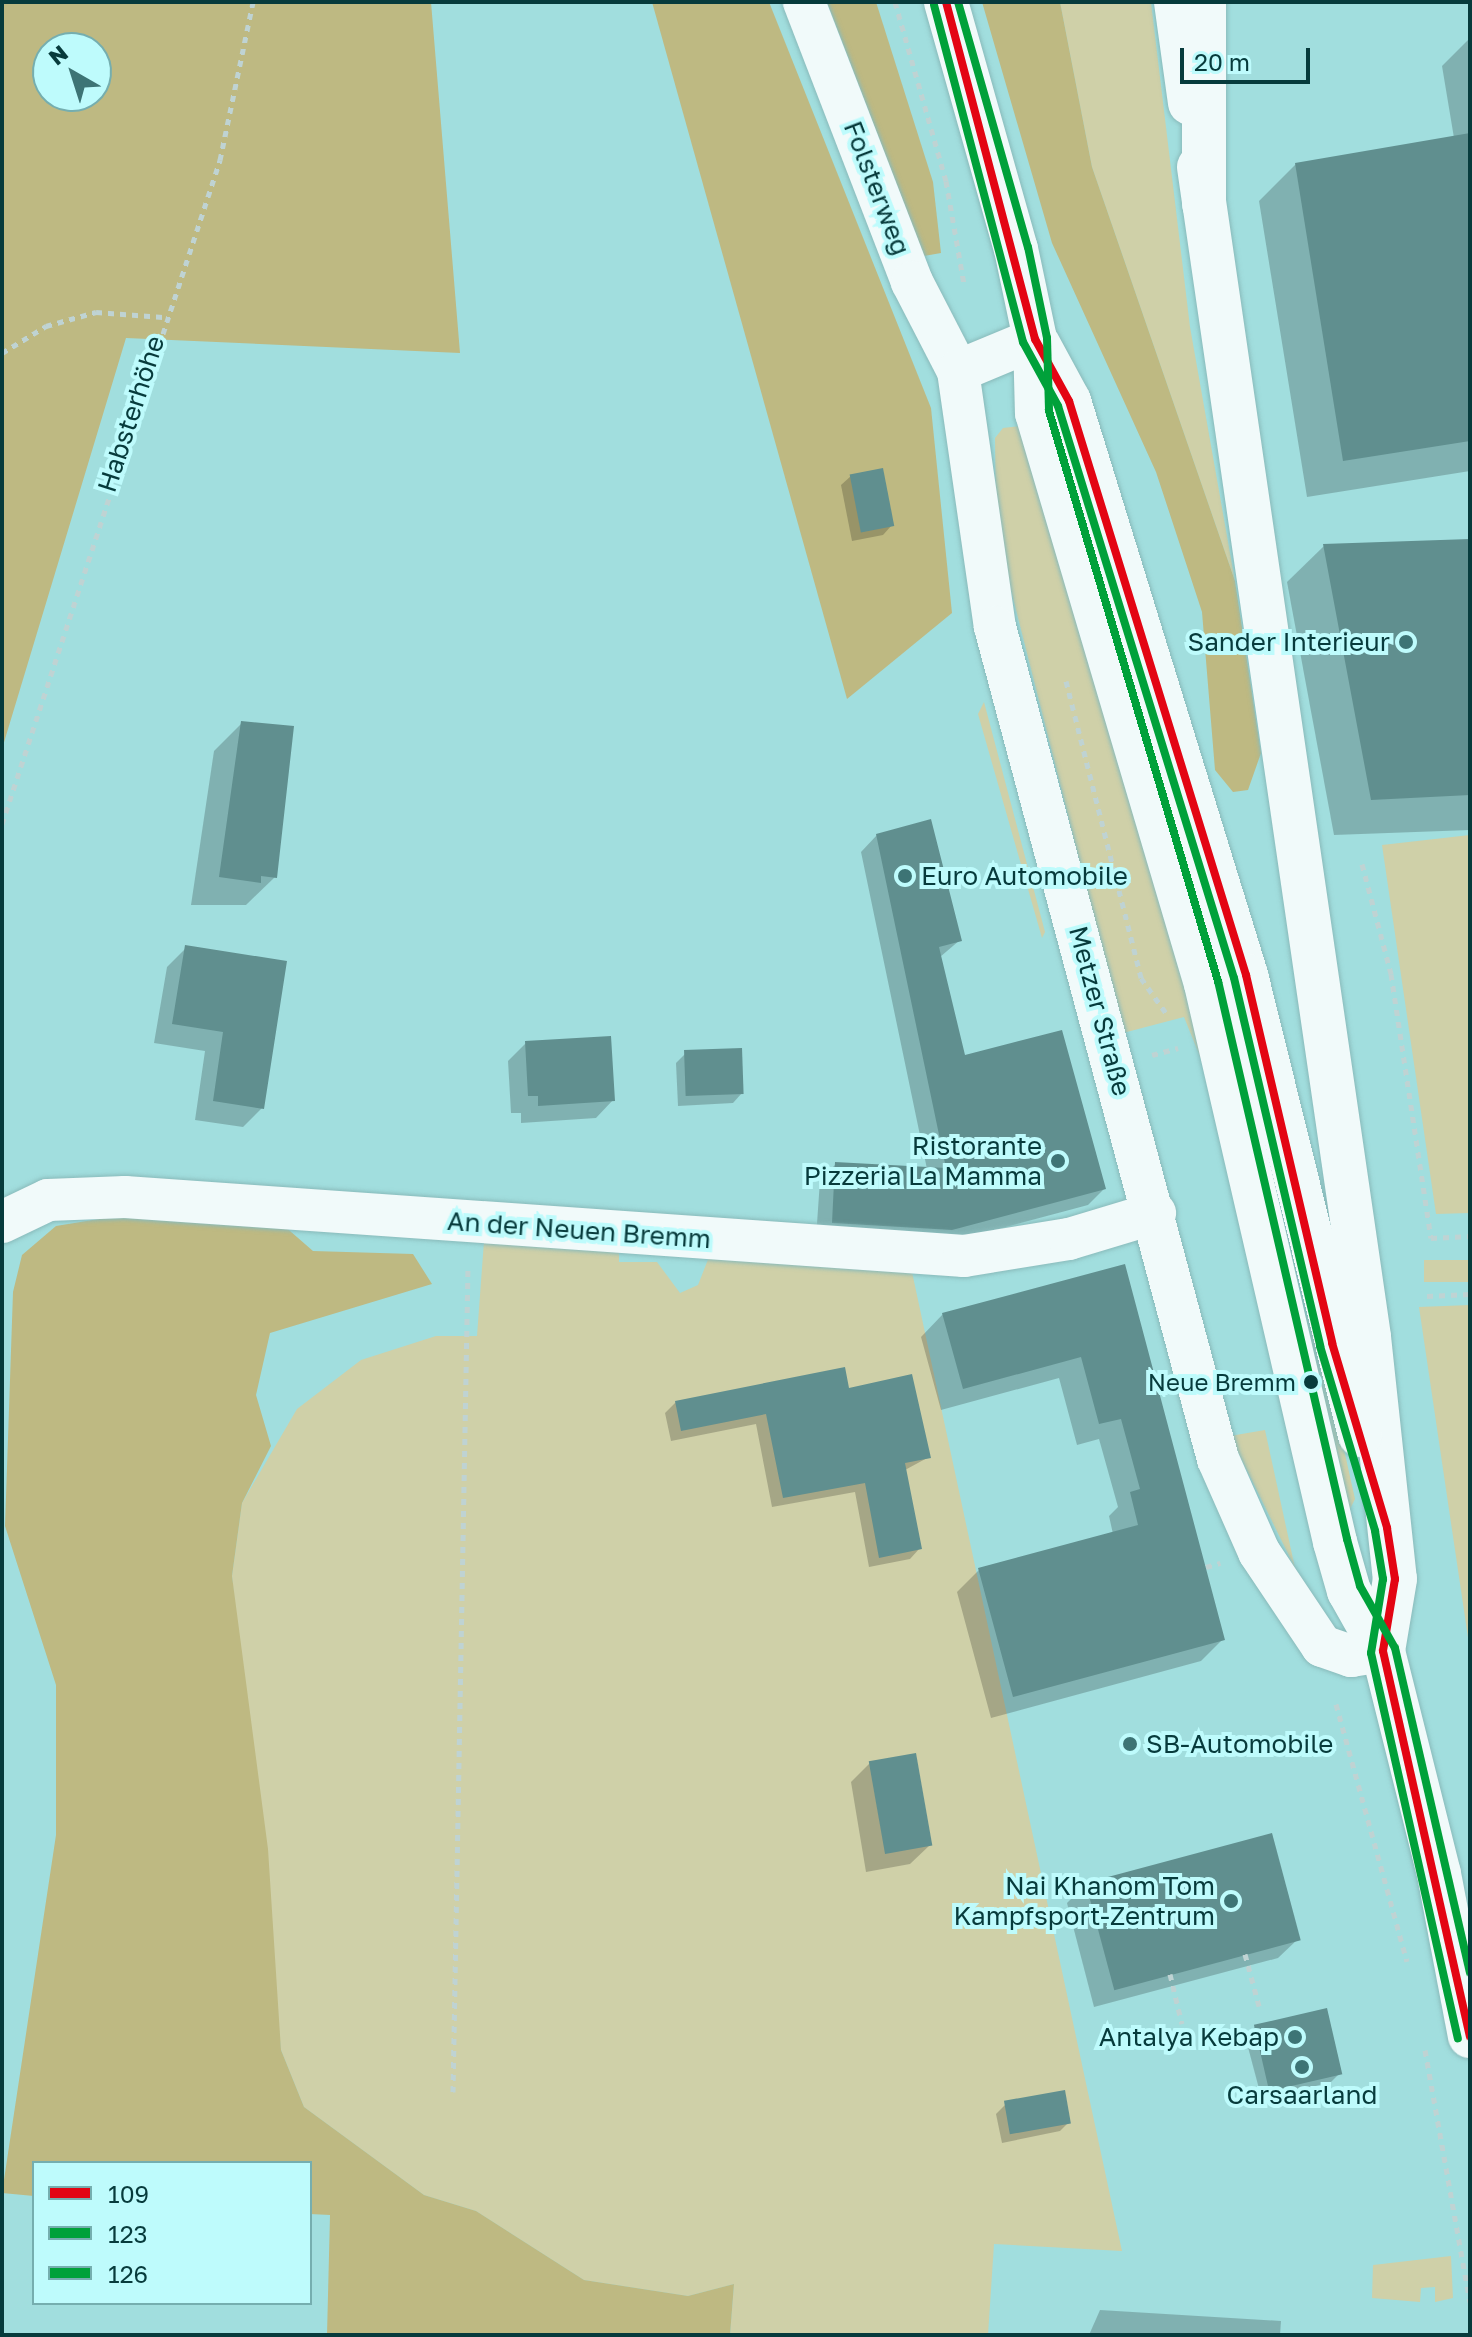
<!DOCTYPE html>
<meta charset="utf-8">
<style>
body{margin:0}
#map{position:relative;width:1472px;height:2337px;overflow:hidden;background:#a1dede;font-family:"Golos Text",sans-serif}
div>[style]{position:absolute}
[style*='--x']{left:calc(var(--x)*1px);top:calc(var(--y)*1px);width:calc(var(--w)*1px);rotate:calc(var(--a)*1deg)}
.green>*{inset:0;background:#cfd0a8;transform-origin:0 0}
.forest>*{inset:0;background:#beb982}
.shadow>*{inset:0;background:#0003}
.building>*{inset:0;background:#608f8f;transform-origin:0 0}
.path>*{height:5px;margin-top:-2.5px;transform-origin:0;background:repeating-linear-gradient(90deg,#bfd3d3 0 6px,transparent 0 12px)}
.roads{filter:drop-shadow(0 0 2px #89baba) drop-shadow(0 0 2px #89baba)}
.street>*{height:42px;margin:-21px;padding:0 21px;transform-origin:21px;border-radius:21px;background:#f1fafa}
.primary>*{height:44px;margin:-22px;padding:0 22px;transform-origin:22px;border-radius:22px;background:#f1fafa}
.highway>*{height:44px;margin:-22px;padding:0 22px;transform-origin:22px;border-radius:22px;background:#f1fafa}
.bus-1>*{height:8px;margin:-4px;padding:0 4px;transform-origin:4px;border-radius:4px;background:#e30513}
.bus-2>*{height:8px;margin:-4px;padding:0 4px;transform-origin:4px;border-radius:4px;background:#00a13a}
.bus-3>*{height:8px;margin:-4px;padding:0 4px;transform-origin:4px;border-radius:4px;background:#00a13a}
.dots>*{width:22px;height:22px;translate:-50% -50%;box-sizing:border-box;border:4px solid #befbfc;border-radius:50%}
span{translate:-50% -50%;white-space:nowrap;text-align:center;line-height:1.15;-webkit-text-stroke:8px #befbfc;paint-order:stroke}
.bus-label{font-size:24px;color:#073b3c}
.right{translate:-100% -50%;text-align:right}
.street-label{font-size:26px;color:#073b3c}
.poi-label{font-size:26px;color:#073b3c}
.left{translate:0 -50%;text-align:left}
.frame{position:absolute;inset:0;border:4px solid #073b3c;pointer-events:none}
.legend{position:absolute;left:32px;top:2161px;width:280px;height:144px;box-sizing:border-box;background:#befbfc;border:2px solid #75aeaf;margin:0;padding:10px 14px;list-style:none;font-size:24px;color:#073b3c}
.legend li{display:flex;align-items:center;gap:16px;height:40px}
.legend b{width:40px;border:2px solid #75aeaf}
.north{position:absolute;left:32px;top:32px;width:80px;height:80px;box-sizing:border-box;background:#befbfc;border:2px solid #75aeaf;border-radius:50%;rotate:321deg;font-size:22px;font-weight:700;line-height:32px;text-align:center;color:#073b3c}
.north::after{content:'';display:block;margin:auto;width:28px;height:36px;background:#3d7475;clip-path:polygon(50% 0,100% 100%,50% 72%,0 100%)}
.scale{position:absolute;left:1180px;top:48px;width:130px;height:36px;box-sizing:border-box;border:4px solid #073b3c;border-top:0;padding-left:10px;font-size:24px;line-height:28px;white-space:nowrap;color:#073b3c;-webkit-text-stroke:6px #befbfc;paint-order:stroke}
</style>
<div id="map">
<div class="green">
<i style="clip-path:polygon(1060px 2px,1151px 2px,1190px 327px,1235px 581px,1092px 167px)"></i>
<i style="clip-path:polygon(1021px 426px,1142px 800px,1205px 1069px,1184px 1017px,1123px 1033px,996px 531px,995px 438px,1003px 428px)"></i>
<i style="clip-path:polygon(984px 702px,1045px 932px,1042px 938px,978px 714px)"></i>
<i style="clip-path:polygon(1470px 835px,1470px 1213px,1436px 1214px,1382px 845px)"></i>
<i style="clip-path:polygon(484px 1241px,619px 1244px,619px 1262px,657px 1262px,680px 1293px,698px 1285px,709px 1257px,912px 1272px,1122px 2251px,994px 2244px,988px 2335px,730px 2335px,734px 2284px,688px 2296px,584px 2280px,476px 2211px,424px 2195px,304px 2107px,281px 2050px,232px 1576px,242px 1503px,297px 1409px,361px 1360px,436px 1336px,477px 1336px)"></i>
<i style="left:1470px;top:1260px;width:22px;height:46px;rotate:90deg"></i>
<i style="clip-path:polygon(1470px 1305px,1470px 1651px,1419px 1307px)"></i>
<i style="clip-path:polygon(1314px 1315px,1355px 1499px,1349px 1511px,1298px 1316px)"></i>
<i style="clip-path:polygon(1265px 1430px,1295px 1568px,1230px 1436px)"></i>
<i style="clip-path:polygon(1451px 2256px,1453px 2298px,1435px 2302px,1435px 2287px,1421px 2288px,1420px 2302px,1372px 2298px,1373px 2265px)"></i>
</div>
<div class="forest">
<i style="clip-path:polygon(evenodd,2px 2px,431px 2px,460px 353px,126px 338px,2px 749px,2px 2px,48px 48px,96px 48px,96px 96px,48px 96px,48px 48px)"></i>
<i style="clip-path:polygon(652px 2px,769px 2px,931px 408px,952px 613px,847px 699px)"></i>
<i style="clip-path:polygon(827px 2px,876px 2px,933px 182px,941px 253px,924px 256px)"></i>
<i style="clip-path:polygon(982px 2px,1060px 2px,1092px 167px,1235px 581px,1261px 753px,1248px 790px,1233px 792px,1215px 770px,1202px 612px,1156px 472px,1052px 243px)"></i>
<i style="clip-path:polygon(123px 1215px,282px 1224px,313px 1251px,413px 1254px,432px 1284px,270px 1333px,256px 1395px,271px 1446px,242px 1503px,232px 1576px,268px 1849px,281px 2050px,304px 2107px,424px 2195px,476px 2211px,584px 2280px,688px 2296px,734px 2284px,730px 2335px,327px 2335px,330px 2215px,310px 2214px,310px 2163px,34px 2163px,34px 2196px,2px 2193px,56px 1835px,56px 1685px,5px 1526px,13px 1292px,22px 1255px,56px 1226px)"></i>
</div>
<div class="shadow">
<i style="clip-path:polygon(1470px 38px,1470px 471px,1307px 497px,1259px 201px,1296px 164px,1454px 138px,1442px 66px)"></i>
<i style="clip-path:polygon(851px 476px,892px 525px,883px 535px,852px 541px,841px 485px)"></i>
<i style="clip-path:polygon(1470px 541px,1470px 830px,1334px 835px,1287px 582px,1324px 546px)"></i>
<i style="clip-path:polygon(242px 723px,275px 877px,246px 905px,191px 905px,214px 751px)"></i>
<i style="clip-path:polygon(877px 835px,960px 940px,940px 957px,964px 1057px,1104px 1189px,1088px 1205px,934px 1246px,816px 1238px,820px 1180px,836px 1164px,927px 1169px,861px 852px)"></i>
<i style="clip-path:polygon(186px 948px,262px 1108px,243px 1127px,195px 1120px,205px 1051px,154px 1043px,167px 967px)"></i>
<i style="clip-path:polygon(526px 1043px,613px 1100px,596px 1118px,521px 1123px,521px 1113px,511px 1113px,508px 1061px)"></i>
<i style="clip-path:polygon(685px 1054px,742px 1093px,733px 1103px,678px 1106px,676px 1063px)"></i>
<i style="clip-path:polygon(1124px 1266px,1223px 1639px,1201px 1661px,991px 1718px,957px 1592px,979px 1570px,1113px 1534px,1109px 1516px,1118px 1507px,1099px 1439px,1077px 1445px,1059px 1378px,941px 1410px,921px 1337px,943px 1314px)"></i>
<i style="clip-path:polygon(847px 1390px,929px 1457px,905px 1470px,920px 1548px,910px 1559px,869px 1567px,855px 1492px,772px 1507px,756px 1424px,671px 1441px,665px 1413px,676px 1402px)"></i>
<i style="clip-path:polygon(870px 1763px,930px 1845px,910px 1864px,866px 1872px,851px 1782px)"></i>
<i style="clip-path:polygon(1086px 1884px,1298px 1939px,1278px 1958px,1094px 2007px,1067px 1903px)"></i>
<i style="clip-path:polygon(1255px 2027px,1340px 2073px,1331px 2082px,1262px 2100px,1245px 2036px)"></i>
<i style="clip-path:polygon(1005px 2105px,1069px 2122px,1060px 2131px,1002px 2143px,996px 2114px)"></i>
<i style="clip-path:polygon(1100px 2310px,1281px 2321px,1280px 2335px,1089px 2335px)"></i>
</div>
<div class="building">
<i style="clip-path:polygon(1470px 133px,1470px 441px,1343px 461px,1295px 163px)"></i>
<i style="left:883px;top:468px;width:59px;height:34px;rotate:79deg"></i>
<i style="clip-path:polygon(1470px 539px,1470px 795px,1371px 800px,1323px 544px)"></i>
<i style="clip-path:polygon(241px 721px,294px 726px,277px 878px,261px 876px,261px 883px,219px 877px)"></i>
<i style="clip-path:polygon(931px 819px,962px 941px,939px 947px,965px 1055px,1062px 1030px,1106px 1189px,952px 1230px,832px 1223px,835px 1162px,946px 1168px,876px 834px)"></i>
<i style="clip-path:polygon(185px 945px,287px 961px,264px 1109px,213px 1101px,223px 1032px,172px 1024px)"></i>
<i style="clip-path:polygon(611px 1036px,615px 1101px,538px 1106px,538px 1096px,528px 1096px,525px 1041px)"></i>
<i style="left:742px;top:1048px;width:46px;height:58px;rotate:88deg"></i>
<i style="clip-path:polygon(1125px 1264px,1225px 1640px,1013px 1697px,978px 1568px,1138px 1525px,1130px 1492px,1140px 1489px,1121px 1419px,1099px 1424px,1081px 1357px,963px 1389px,942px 1313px)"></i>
<i style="clip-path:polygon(845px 1367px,849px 1388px,912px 1374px,931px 1458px,905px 1463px,922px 1549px,879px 1558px,865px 1483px,783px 1498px,766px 1414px,681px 1431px,675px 1401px)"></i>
<i style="left:916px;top:1753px;width:94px;height:48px;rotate:80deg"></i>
<i style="left:1272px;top:1833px;width:111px;height:193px;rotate:75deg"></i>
<i style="left:1327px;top:2008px;width:68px;height:75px;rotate:77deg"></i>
<i style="left:1065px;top:2090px;width:34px;height:62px;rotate:80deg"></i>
</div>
<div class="path">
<i style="--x:895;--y:2;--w:186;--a:74.1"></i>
<i style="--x:946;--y:181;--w:105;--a:80.1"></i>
<i style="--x:2;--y:353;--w:52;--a:-31.5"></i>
<i style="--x:46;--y:326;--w:52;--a:-15.6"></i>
<i style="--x:96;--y:312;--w:67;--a:4.3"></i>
<i style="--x:1066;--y:681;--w:306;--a:75.8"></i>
<i style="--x:1141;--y:978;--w:43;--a:54.5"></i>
<i style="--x:2;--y:824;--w:699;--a:-71.82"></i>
<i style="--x:220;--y:160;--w:161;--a:-78.2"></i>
<i style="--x:1362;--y:864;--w:114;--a:75.2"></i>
<i style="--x:1391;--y:974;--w:267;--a:81.4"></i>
<i style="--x:1431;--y:1238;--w:39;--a:-3"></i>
<i style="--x:1152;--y:1055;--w:27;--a:-15"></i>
<i style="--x:1427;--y:1296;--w:43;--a:-2.7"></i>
<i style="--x:1206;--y:1567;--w:15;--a:-16"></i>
<i style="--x:1336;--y:1704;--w:267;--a:74.6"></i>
<i style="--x:1245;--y:1954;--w:54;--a:74.9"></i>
<i style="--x:1170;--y:1974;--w:51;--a:76.5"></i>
<i style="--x:1425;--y:2050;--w:256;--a:79.9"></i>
<i style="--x:453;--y:2092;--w:827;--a:-88.96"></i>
</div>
<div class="roads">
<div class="street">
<i style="--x:804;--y:2;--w:300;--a:68.9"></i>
<i style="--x:912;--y:282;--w:100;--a:62.7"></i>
<i style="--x:958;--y:371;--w:259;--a:81.8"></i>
<i style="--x:995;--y:627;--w:861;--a:75"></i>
<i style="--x:1218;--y:1459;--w:102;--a:66.2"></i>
<i style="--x:1259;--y:1552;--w:113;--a:56.2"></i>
<i style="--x:1322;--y:1646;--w:31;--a:19"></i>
<i style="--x:1351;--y:1656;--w:32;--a:-9"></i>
<i style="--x:958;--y:371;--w:83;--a:-22.6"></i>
<i style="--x:2;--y:1222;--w:51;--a:-25.6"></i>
<i style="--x:48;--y:1200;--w:77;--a:-2.2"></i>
<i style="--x:125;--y:1197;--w:841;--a:4.02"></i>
<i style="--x:964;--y:1256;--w:106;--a:-9.2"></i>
<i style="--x:1069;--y:1239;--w:90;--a:-16.8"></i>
</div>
<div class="primary">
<i style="--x:946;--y:2;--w:257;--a:74.2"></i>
<i style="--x:1016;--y:249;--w:92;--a:78.1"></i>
<i style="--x:1035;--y:339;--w:74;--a:88.5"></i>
<i style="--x:1037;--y:413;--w:595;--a:73.51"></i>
<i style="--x:1206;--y:984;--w:573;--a:76.98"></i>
<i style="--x:1335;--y:1542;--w:51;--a:74.1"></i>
<i style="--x:1349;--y:1591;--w:69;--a:60.5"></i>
<i style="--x:1383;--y:1651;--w:230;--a:75.9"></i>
<i style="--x:1439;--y:1874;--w:165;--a:79.2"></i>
<i style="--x:1176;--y:2;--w:102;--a:82.1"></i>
<i style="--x:1199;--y:167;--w:1182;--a:81.73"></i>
<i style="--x:1369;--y:1337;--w:243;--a:83.9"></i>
<i style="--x:1395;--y:1579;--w:73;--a:99.5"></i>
<i style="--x:1038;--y:344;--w:65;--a:61.5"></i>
<i style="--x:1069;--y:401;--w:601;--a:72.86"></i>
<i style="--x:1246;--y:975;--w:474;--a:76.1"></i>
</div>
<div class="highway">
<i style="--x:1204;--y:204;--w:202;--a:-90"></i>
</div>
</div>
<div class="bus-1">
<i style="--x:946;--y:2;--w:349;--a:75.2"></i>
<i style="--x:1035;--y:339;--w:71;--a:61.3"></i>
<i style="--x:1069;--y:401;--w:601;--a:72.86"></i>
<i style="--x:1246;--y:975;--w:378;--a:76.8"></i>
<i style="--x:1332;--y:1343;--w:193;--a:73.4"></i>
<i style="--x:1387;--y:1528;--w:52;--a:81.1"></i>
<i style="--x:1395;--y:1579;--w:73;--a:99.5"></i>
<i style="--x:1383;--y:1651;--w:395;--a:77.3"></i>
</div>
<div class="bus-2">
<i style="--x:934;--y:5;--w:349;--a:75.2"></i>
<i style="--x:1023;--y:342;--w:73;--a:61.3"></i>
<i style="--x:1058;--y:406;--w:598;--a:72.9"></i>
<i style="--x:1234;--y:978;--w:378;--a:76.8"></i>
<i style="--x:1320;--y:1346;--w:193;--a:73.4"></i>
<i style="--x:1375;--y:1531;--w:49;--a:80.5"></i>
<i style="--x:1383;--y:1579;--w:75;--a:99.2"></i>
<i style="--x:1371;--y:1653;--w:395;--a:77.3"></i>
</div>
<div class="bus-3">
<i style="--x:958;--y:2;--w:255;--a:74.1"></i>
<i style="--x:1028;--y:247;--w:93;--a:78.2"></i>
<i style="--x:1047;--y:338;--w:73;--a:88.4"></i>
<i style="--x:1049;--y:411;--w:595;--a:73.49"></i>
<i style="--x:1218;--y:981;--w:573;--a:76.98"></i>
<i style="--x:1347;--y:1539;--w:49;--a:74.5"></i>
<i style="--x:1360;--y:1586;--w:71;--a:60.6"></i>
<i style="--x:1395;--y:1648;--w:333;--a:77"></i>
</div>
<div class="dots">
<i style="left:1406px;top:642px;background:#3d7475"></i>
<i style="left:905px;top:876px;background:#3d7475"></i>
<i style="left:1058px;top:1161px;background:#3d7475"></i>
<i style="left:1311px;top:1382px;background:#073b3c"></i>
<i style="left:1130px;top:1744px;background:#3d7475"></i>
<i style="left:1231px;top:1901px;background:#3d7475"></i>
<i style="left:1295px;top:2037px;background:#3d7475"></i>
<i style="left:1302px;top:2067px;background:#3d7475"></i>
</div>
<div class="bus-label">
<span class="right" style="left:1296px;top:1382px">Neue Bremm</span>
</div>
<div class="street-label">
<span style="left:877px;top:188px;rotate:69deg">Folsterweg</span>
<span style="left:131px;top:414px;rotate:-72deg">Habsterhöhe</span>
<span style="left:1100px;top:1011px;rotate:75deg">Metzer Straße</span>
<span style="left:579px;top:1230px;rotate:4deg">An der Neuen Bremm</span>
</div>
<div class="poi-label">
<span class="right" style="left:1390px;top:642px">Sander Interieur</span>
<span class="left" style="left:921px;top:876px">Euro Automobile</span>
<span class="right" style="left:1042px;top:1161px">Ristorante<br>Pizzeria La Mamma</span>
<span class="left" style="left:1146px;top:1744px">SB-Automobile</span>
<span class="right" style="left:1215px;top:1901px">Nai Khanom Tom<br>Kampfsport-Zentrum</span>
<span class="right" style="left:1279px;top:2037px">Antalya Kebap</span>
<span style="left:1302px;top:2095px">Carsaarland</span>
</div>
<div class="frame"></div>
<ul class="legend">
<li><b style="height:10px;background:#e30513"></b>109</li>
<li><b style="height:10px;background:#00a13a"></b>123</li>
<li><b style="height:10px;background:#00a13a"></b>126</li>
</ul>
<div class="north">N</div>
<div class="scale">20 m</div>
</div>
